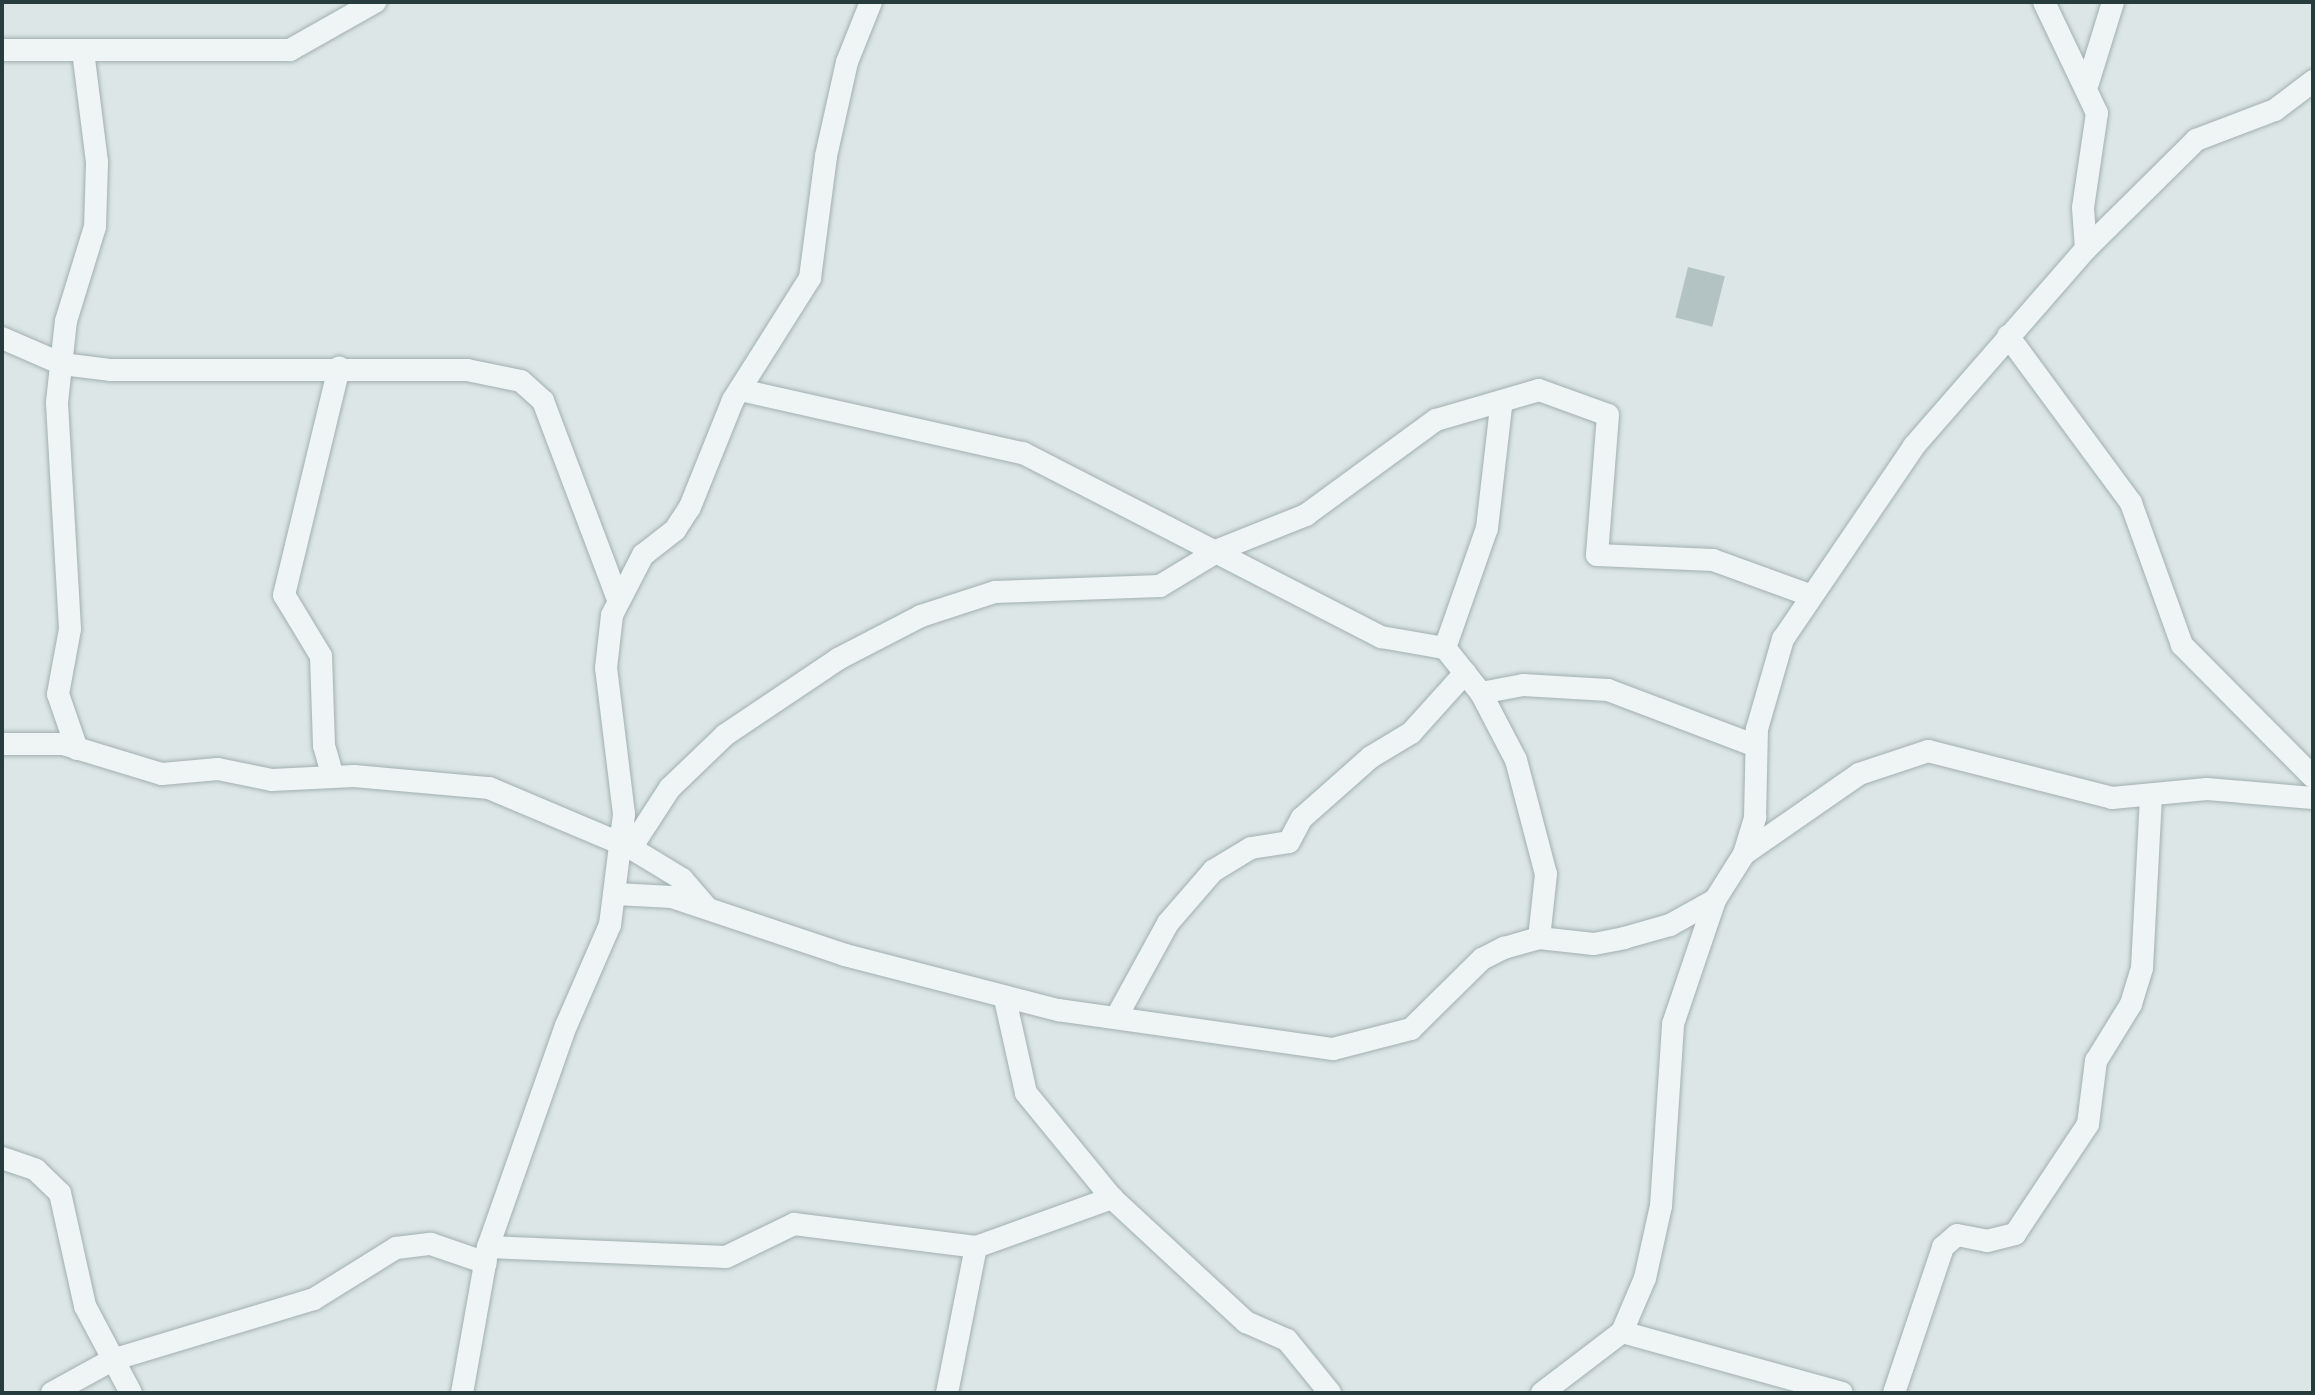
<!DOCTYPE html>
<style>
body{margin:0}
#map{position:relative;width:2315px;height:1395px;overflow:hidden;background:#dce6e6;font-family:"DejaVu Sans",sans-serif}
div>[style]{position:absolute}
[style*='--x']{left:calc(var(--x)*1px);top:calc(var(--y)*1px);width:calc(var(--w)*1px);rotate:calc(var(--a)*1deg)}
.building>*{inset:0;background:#b3c3c3;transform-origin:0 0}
.roads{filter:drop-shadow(0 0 2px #a2b0b0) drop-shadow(0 0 2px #a2b0b0)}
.minor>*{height:22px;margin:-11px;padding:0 11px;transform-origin:11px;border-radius:11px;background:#eff4f5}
span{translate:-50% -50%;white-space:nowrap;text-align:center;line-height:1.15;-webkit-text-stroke:8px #ebf4f4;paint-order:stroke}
.frame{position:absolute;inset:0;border:4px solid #263c3d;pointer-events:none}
</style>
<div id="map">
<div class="building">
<i style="left:1688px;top:267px;width:38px;height:52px;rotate:14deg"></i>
</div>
<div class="roads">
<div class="minor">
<i style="--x:2044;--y:2;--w:123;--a:64.5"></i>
<i style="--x:2097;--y:113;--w:96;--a:98.4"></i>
<i style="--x:2083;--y:208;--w:41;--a:85.8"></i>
<i style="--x:2;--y:50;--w:288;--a:0"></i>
<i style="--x:290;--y:50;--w:98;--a:-29.5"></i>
<i style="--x:2088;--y:83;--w:85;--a:-72.8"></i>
<i style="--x:2008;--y:336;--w:207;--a:53.6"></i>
<i style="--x:2131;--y:503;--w:151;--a:70.2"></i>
<i style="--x:2182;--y:645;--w:186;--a:45.2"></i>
<i style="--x:2;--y:338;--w:65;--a:23.4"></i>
<i style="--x:62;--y:364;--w:48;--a:7.1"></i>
<i style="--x:110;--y:370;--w:357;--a:0"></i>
<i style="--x:467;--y:370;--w:55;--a:11.5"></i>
<i style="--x:521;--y:381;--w:30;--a:42"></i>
<i style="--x:543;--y:401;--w:210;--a:69.3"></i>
<i style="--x:740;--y:390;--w:290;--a:12.6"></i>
<i style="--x:1023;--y:453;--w:403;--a:27.2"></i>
<i style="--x:1381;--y:637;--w:65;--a:9.8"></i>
<i style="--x:1445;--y:648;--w:58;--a:51.3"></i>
<i style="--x:1481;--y:693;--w:76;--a:62.4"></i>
<i style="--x:1516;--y:760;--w:118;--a:75.3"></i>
<i style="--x:1546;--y:874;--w:64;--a:96.2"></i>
<i style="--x:1445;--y:648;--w:127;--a:-70.7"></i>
<i style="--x:1487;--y:528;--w:122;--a:-83.4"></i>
<i style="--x:1481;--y:693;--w:43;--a:-10.8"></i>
<i style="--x:1523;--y:685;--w:85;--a:3.4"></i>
<i style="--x:1608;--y:690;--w:158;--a:20.7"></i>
<i style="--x:2;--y:744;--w:61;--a:0"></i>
<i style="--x:63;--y:744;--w:103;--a:16.9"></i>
<i style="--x:162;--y:774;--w:56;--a:-5.1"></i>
<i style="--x:218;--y:769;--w:55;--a:11.5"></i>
<i style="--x:272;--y:780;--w:82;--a:-2.8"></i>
<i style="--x:354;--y:776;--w:136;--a:5.1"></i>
<i style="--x:489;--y:788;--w:154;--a:22.9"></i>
<i style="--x:631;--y:848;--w:60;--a:31.3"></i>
<i style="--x:682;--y:879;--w:38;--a:49"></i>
<i style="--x:77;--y:749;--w:58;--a:-109.1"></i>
<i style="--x:58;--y:694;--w:66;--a:-79.5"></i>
<i style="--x:70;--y:629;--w:227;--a:-93.3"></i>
<i style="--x:57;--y:402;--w:81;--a:-83.7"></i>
<i style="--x:66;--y:321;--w:98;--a:-72.9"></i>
<i style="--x:95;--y:227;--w:65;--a:-88.2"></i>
<i style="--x:97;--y:162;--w:112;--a:-97.2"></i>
<i style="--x:333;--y:777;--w:32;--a:-106"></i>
<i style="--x:324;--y:746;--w:90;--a:-91.9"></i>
<i style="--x:321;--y:656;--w:71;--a:-121.2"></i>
<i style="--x:284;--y:595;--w:234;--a:-76.4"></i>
<i style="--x:631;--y:848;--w:72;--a:-57"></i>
<i style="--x:670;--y:788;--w:76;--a:-43.9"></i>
<i style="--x:725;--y:735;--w:136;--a:-33.9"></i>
<i style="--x:838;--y:659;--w:93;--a:-27.4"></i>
<i style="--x:921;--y:616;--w:78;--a:-18"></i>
<i style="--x:995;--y:592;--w:165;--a:-2.1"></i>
<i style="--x:1160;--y:586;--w:71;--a:-31.2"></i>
<i style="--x:1221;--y:549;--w:92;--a:-21.8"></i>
<i style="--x:1306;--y:515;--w:161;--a:-36.2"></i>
<i style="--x:1436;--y:420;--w:107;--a:-16.2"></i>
<i style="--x:1539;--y:390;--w:73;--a:19.9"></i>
<i style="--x:1608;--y:415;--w:140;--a:94.5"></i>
<i style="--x:1597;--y:555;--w:116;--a:2.5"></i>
<i style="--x:1713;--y:560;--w:102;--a:20"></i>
<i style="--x:1744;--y:854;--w:140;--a:-34.8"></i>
<i style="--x:1859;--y:774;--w:73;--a:-18.4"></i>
<i style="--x:1928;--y:751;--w:190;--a:14.3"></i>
<i style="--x:2112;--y:798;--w:95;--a:-5.4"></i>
<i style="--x:2207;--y:789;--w:106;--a:4.9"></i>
<i style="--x:616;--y:894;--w:56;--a:3.1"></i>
<i style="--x:672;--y:897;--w:182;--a:18.5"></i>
<i style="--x:845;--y:955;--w:220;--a:14.5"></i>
<i style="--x:1058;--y:1010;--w:278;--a:8.1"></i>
<i style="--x:1333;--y:1049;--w:81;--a:-14.4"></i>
<i style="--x:1411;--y:1029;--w:100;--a:-44.6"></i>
<i style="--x:1482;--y:959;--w:25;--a:-27"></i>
<i style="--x:1504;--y:948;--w:36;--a:-16"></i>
<i style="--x:1539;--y:938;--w:55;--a:6.2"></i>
<i style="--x:1594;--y:944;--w:31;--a:-11"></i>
<i style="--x:1624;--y:938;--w:48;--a:-15.8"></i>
<i style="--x:1670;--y:925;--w:51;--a:-29.1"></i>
<i style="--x:1005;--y:999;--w:96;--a:77.4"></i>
<i style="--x:1026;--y:1093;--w:136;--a:50.7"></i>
<i style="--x:1112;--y:1198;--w:183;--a:42.8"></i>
<i style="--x:1246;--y:1322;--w:45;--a:23.7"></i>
<i style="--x:1287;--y:1340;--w:68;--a:50.9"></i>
<i style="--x:1116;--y:1018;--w:108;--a:-61.3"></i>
<i style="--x:1168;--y:923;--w:69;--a:-49.1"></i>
<i style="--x:1213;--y:871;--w:44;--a:-31.2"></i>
<i style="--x:1251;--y:848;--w:38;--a:-9"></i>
<i style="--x:1289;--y:842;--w:27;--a:-62"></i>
<i style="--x:1302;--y:818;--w:92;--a:-41.5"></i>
<i style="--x:1371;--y:757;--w:47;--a:-31"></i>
<i style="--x:1411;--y:733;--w:81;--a:-48"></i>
<i style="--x:2;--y:1158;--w:36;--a:19"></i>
<i style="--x:36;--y:1170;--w:33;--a:44"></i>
<i style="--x:60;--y:1193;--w:116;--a:77.5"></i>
<i style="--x:85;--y:1306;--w:98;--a:62.1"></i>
<i style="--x:488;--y:1247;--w:238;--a:2.4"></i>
<i style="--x:726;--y:1257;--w:76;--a:-25.9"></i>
<i style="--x:794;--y:1224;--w:183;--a:7.2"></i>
<i style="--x:976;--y:1247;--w:145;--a:-19.8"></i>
<i style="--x:1622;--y:1332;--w:228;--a:15.5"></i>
<i style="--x:52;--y:1393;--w:68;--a:-28.8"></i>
<i style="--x:112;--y:1360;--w:211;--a:-16.8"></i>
<i style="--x:314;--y:1299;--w:97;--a:-31.9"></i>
<i style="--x:396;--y:1248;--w:35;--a:-7"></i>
<i style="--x:431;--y:1244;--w:58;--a:19.1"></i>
<i style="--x:462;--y:1393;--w:148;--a:-79.9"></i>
<i style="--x:488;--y:1247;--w:234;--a:-70.6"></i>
<i style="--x:566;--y:1026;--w:110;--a:-66.5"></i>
<i style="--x:610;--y:925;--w:112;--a:-82.8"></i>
<i style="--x:624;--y:814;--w:147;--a:-97"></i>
<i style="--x:606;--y:668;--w:53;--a:-83.5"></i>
<i style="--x:612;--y:615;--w:68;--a:-62.7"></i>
<i style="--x:643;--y:555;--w:41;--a:-38"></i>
<i style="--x:675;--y:530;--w:27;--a:-57"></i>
<i style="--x:690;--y:507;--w:115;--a:-68.1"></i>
<i style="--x:733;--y:400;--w:144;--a:-57.7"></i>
<i style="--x:810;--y:278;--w:123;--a:-82.5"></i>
<i style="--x:826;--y:156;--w:96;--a:-77.4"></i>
<i style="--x:847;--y:62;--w:65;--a:-68.2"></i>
<i style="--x:947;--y:1393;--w:149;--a:-78.8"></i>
<i style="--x:1542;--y:1393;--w:101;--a:-37.3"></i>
<i style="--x:1622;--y:1332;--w:59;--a:-66.9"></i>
<i style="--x:1645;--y:1278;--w:74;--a:-77.5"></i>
<i style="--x:1661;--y:1206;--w:182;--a:-86.2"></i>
<i style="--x:1673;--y:1024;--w:131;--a:-71.3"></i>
<i style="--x:1715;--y:900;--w:54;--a:-57.8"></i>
<i style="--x:1744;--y:854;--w:39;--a:-73"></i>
<i style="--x:1755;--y:817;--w:88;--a:-88.7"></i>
<i style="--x:1757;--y:729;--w:94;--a:-73.9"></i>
<i style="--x:1783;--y:639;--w:233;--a:-55.8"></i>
<i style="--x:1914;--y:446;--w:262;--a:-48.9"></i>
<i style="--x:2086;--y:249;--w:155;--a:-44.7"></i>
<i style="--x:2196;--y:140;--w:85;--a:-20.8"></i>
<i style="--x:2275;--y:110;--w:48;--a:-37.3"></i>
<i style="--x:1894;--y:1393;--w:154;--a:-71.4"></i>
<i style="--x:1943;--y:1247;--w:18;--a:-41"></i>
<i style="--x:1957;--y:1235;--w:31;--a:11"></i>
<i style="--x:1987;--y:1241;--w:29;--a:-14"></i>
<i style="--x:2015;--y:1234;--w:132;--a:-56.4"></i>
<i style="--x:2088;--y:1124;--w:64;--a:-82.8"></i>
<i style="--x:2096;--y:1061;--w:67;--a:-58.4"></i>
<i style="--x:2131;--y:1004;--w:38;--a:-73"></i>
<i style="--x:2142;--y:968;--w:172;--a:-87"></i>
</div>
</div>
<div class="frame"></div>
</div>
